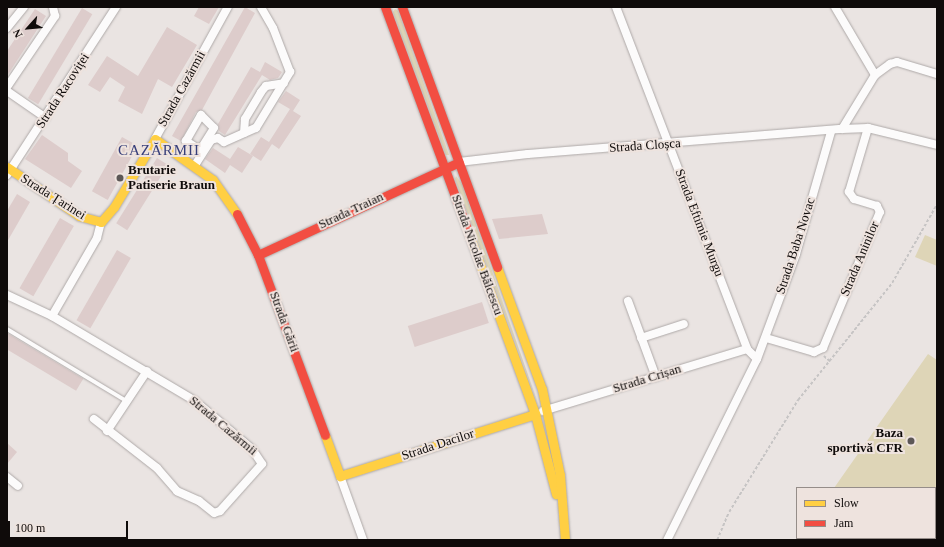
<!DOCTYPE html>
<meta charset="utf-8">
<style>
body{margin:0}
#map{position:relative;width:944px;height:547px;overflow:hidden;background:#eae4e2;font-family:Georgia,serif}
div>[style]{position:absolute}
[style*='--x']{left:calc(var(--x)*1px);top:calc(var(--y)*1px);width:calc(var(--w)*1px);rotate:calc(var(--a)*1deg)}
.green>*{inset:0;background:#ded5b7}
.building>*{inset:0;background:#ddcccb;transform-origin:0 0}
.path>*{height:1.5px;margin-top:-0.75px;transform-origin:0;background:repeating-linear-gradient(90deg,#c6c4c4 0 3px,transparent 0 5px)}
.roads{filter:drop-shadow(0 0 1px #aea9a8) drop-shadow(0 0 1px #aea9a8)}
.lane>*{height:4px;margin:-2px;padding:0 2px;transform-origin:2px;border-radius:2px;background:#fcfbfb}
.street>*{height:8px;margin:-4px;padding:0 4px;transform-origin:4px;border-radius:4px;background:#fcfbfb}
.slow>*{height:9px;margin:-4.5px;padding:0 4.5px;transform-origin:4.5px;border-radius:4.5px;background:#ffcf43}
.jam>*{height:9px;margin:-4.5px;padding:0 4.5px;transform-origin:4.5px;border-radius:4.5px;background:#f24e42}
.dots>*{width:11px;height:11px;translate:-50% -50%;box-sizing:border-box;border:2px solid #eee3de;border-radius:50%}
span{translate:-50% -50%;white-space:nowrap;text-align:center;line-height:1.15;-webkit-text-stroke:4px #eee3de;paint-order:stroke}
.street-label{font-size:13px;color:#0f0b0a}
.poi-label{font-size:13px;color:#0f0b0a;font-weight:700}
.left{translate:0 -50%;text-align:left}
.right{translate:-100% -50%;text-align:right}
.quarter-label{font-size:15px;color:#363e79;letter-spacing:1px}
.frame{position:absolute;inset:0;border:8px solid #0f0b0a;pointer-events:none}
.legend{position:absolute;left:796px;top:487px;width:140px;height:52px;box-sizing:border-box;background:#eee3de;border:1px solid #958d89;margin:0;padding:5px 7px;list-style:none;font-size:12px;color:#0f0b0a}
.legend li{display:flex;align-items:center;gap:8px;height:20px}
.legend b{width:20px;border:1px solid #958d89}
.north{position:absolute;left:8px;top:8px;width:40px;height:40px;-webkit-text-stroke:3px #eee3de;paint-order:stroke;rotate:243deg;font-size:11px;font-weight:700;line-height:16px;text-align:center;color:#0f0b0a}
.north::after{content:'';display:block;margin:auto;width:14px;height:18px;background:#0f0b0a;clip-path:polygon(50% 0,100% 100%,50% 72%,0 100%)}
.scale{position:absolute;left:8px;top:521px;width:120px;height:18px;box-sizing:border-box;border:2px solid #0f0b0a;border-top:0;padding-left:5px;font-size:12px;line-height:14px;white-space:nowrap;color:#0f0b0a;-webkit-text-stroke:3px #eee3de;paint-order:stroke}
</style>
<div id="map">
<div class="green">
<i style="clip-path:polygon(395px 9px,398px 11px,449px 155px,446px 155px,393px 12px)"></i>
<i style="clip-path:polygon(456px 176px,462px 184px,539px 407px,455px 179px)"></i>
<i style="clip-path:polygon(925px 235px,937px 240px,937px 266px,915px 257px)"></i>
<i style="clip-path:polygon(928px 354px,937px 360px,937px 540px,797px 540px,935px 538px,935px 488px,834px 488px)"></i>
</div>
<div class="building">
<i style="clip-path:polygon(199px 7px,219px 7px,209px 24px,194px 16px)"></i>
<i style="clip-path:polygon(245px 7px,255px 13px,202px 110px,196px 112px,181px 141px,172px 136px)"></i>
<i style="left:82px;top:8px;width:12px;height:105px;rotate:31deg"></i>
<i style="clip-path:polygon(35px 9px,46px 16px,7px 76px,7px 51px)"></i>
<i style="clip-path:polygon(167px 27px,197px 45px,172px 87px,158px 79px,142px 114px,118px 101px,125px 87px,110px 77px,100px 92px,88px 85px,107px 56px,138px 76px)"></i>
<i style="clip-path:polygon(265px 62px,282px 72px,278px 78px,270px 80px,262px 75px,225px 135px,219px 131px,218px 124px,251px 67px,260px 72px)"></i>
<i style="clip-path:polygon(286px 91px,300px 100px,293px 111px,301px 116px,279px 149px,272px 144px,261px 161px,250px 154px,261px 137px,269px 142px,290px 109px,278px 102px)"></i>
<i style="clip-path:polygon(42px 135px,68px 153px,68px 161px,82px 171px,71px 188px,25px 159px)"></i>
<i style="left:122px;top:137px;width:18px;height:62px;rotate:29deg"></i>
<i style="clip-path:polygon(238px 147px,253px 156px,242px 173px,230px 165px,225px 173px,205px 159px,213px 148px,230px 159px)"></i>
<i style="left:157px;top:158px;width:13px;height:77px;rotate:32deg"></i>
<i style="clip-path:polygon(17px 194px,30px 202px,7px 242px,7px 211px)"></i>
<i style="clip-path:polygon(542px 214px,548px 234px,499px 239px,492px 219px)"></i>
<i style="left:60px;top:218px;width:16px;height:81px;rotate:30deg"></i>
<i style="left:117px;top:250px;width:16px;height:81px;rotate:30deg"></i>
<i style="left:482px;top:302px;width:22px;height:78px;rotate:72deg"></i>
<i style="left:7px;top:333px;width:89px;height:14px;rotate:31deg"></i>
<i style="clip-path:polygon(7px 443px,17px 452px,7px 464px)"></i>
</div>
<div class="path">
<i style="--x:824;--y:356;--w:9;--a:41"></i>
<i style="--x:717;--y:540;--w:30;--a:-67"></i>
<i style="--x:729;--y:512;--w:132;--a:-58.4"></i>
<i style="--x:798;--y:400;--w:150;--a:-51.2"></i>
<i style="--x:892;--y:283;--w:91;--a:-60.3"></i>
</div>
<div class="roads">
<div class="lane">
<i style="--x:7;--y:329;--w:141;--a:31.1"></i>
</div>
<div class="street">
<i style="--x:616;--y:7;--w:366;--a:69"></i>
<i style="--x:747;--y:349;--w:14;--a:45"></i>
<i style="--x:757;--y:359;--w:202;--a:116.4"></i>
<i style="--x:835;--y:7;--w:79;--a:59.5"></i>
<i style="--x:7;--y:28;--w:27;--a:-51"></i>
<i style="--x:7;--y:87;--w:86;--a:-55.9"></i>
<i style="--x:55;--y:16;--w:9;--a:-103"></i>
<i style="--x:7;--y:91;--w:47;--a:34.7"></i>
<i style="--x:201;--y:115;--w:18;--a:45"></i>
<i style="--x:214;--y:128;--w:26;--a:122"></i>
<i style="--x:200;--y:150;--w:17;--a:-147"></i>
<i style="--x:186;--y:141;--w:30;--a:-60"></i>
<i style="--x:842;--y:129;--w:63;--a:-58.6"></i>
<i style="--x:875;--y:75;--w:19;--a:-36"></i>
<i style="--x:890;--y:64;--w:7;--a:-16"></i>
<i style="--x:897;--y:62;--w:42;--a:16.7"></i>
<i style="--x:244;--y:133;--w:14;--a:-86"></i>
<i style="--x:245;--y:119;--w:31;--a:-59"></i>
<i style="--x:261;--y:92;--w:8;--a:-50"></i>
<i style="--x:266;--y:86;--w:18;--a:-9"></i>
<i style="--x:155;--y:139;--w:151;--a:-61.1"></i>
<i style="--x:459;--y:162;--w:69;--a:-6.6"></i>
<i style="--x:528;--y:154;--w:315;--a:-4.6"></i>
<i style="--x:842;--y:129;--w:26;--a:-2"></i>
<i style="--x:868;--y:128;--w:71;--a:13.8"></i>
<i style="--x:195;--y:165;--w:30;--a:-57"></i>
<i style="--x:211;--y:140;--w:7;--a:-16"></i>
<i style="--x:218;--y:138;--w:7;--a:34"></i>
<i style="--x:224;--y:142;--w:35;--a:-24"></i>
<i style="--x:256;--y:128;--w:66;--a:-58.7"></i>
<i style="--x:290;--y:72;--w:47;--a:-111.1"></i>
<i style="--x:273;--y:28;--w:24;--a:-120"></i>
<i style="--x:7;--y:175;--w:200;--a:-57"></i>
<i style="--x:7;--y:295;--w:50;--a:25"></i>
<i style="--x:52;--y:316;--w:166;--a:30.7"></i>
<i style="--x:195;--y:401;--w:75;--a:40.1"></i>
<i style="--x:252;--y:449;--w:18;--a:56"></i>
<i style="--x:262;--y:464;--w:63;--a:131.8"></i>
<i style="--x:220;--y:511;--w:6;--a:162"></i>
<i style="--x:214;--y:513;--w:19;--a:-141"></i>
<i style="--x:199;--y:501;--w:24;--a:-156"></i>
<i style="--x:177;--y:491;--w:30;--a:-131"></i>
<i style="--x:157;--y:468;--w:80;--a:-142.1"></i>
<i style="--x:628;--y:301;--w:81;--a:69.8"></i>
<i style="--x:52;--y:316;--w:90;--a:-60"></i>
<i style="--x:97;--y:238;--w:16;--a:-76"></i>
<i style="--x:641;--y:338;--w:45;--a:-18"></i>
<i style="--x:766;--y:338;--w:50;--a:16.3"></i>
<i style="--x:814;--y:352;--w:10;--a:-24"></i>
<i style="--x:823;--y:348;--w:147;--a:-67.3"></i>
<i style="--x:880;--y:212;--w:7;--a:-117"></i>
<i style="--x:877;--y:206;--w:24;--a:-163"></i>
<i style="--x:854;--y:199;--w:9;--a:-126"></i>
<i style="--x:849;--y:192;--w:67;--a:-73.5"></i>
<i style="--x:757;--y:359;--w:112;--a:-69.6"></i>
<i style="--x:796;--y:254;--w:127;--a:-74"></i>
<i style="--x:543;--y:411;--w:213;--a:-16.9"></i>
<i style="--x:107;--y:431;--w:72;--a:-56.3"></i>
<i style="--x:340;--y:476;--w:68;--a:70.2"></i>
<i style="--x:7;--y:477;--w:14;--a:39"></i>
</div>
<div class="slow">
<i style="--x:7;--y:167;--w:87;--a:34.2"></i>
<i style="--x:79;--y:216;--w:23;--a:15"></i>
<i style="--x:101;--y:222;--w:20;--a:-49"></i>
<i style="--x:114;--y:207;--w:79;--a:-58.9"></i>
<i style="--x:155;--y:139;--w:71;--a:35.3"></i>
<i style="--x:213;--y:180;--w:42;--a:54.8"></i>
<i style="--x:470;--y:237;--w:189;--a:69.8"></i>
<i style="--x:535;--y:414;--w:83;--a:75.3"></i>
<i style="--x:497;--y:267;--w:130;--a:69.8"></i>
<i style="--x:542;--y:389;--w:88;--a:78.2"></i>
<i style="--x:560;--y:475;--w:65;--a:85.6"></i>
<i style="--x:325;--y:435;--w:44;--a:69.9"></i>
<i style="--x:340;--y:476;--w:205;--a:-17.6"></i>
</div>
<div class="jam">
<i style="--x:385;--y:7;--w:245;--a:69.7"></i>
<i style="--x:402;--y:7;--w:277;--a:69.9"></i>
<i style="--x:237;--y:214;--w:46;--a:62.9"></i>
<i style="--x:258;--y:255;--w:192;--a:69.6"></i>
<i style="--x:258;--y:255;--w:221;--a:-24.8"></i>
</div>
</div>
<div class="dots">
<i style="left:120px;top:178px;background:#5c5756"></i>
<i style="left:911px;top:441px;background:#5c5756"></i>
</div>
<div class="street-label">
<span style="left:182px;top:89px;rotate:-61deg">Strada Cazărmii</span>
<span style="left:63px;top:91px;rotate:-57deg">Strada Racoviței</span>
<span style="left:645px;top:146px;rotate:-4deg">Strada Cloșca</span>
<span style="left:53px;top:197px;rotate:32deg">Strada Țarinei</span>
<span style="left:351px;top:211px;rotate:-25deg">Strada Traian</span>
<span style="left:699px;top:223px;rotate:69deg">Strada Eftimie Murgu</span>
<span style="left:796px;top:246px;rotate:-72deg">Strada Baba Novac</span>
<span style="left:477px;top:255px;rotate:70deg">Strada Nicolae Bălcescu</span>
<span style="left:860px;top:259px;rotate:-67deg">Strada Aninilor</span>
<span style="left:284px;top:322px;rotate:70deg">Strada Gării</span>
<span style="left:647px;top:379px;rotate:-17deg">Strada Crișan</span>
<span style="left:223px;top:426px;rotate:40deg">Strada Cazărmii</span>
<span style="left:438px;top:445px;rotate:-18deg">Strada Dacilor</span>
</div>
<div class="poi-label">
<span class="left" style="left:128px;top:178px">Brutarie<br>Patiserie Braun</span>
<span class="right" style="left:903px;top:441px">Baza<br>sportivă CFR</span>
</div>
<div class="quarter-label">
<span style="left:159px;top:151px">CAZĂRMII</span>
</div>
<div class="frame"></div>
<ul class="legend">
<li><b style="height:5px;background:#ffcf43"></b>Slow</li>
<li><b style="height:5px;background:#f24e42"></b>Jam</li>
</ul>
<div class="north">N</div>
<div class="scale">100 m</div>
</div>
